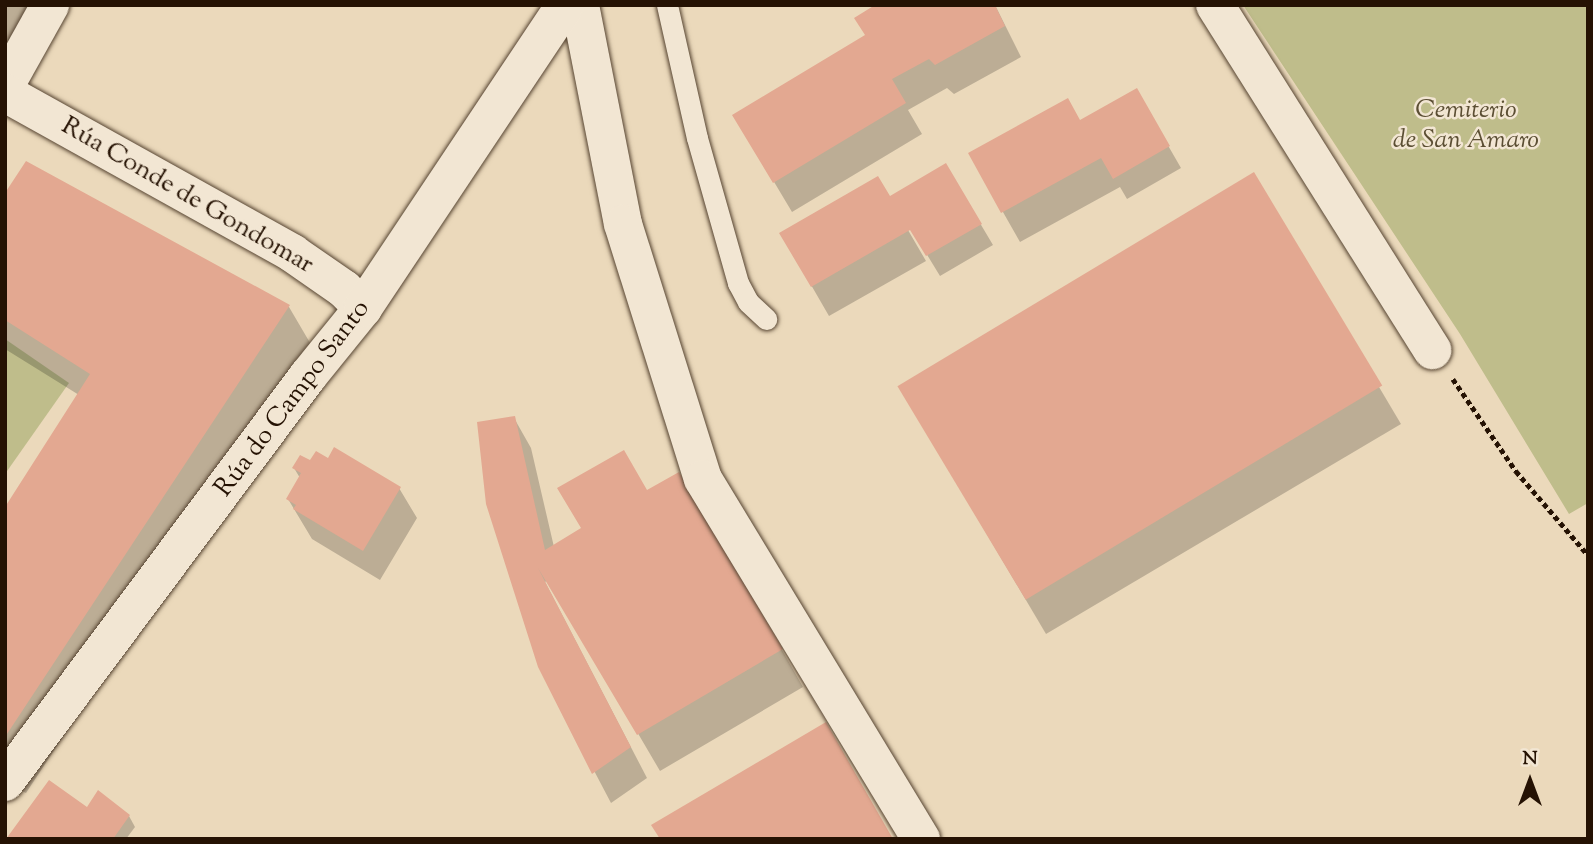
<!DOCTYPE html>
<meta charset="utf-8">
<style>
body{margin:0}
#map{position:relative;width:1593px;height:844px;overflow:hidden;background:#ebd9bb;font-family:"Sorts Mill Goudy",serif}
div>[style]{position:absolute}
[style*='--x']{left:calc(var(--x)*1px);top:calc(var(--y)*1px);width:calc(var(--w)*1px);rotate:calc(var(--a)*1deg)}
.green>*{inset:0;background:#bfbd8b}
.shadow>*{inset:0;background:#0003}
.building>*{inset:0;background:#e3a891;transform-origin:0 0}
.path>*{height:4.5px;margin-top:-2.25px;transform-origin:0;background:repeating-linear-gradient(90deg,#251203 0 5px,transparent 0 8.5px)}
.roads{filter:drop-shadow(0 0 2px #564431) drop-shadow(0 0 2px #564431)}
.lane>*{height:21px;margin:-10.5px;padding:0 10.5px;transform-origin:10.5px;border-radius:10.5px;background:#f2e6d3}
.street>*{height:38px;margin:-19px;padding:0 19px;transform-origin:19px;border-radius:19px;background:#f2e6d3}
span{translate:-50% -50%;white-space:nowrap;text-align:center;line-height:1.15;-webkit-text-stroke:5px #f2e6d3;paint-order:stroke}
.park-label{font-size:26px;color:#5b4e33;font-style:italic}
.street-label{font-size:26px;color:#251203}
.frame{position:absolute;inset:0;border:7px solid #251203;pointer-events:none}
.north{position:absolute;left:1495px;top:746px;width:70px;height:70px;-webkit-text-stroke:5px #f2e6d3;paint-order:stroke;rotate:0deg;font-size:19px;font-weight:700;line-height:28px;text-align:center;color:#251203}
.north::after{content:'';display:block;margin:auto;width:24px;height:32px;background:#251203;clip-path:polygon(50% 0,100% 100%,50% 72%,0 100%)}
</style>
<div id="map">
<div class="green">
<i style="clip-path:polygon(1243px 5px,1588px 5px,1588px 503px,1569px 514px,1460px 334px)"></i>
<i style="clip-path:polygon(5px 339px,69px 383px,5px 474px)"></i>
</div>
<div class="shadow">
<i style="clip-path:polygon(5px 5px,54px 5px,5px 69px)"></i>
<i style="clip-path:polygon(995px 5px,1021px 57px,954px 94px,947px 88px,908px 110px,922px 134px,792px 212px,752px 145px)"></i>
<i style="clip-path:polygon(1136px 90px,1181px 168px,1127px 199px,1120px 187px,1020px 242px,970px 154px,1080px 123px)"></i>
<i style="clip-path:polygon(946px 166px,993px 245px,940px 276px,904px 217px,901px 218px,926px 261px,829px 316px,781px 233px,895px 209px)"></i>
<i style="clip-path:polygon(1253px 175px,1401px 424px,1046px 634px,920px 421px)"></i>
<i style="clip-path:polygon(5px 197px,289px 307px,316px 353px,26px 793px,5px 783px,5px 510px,79px 395px,5px 349px)"></i>
<i style="clip-path:polygon(514px 418px,531px 448px,554px 547px,646px 493px,782px 650px,803px 687px,660px 771px,548px 580px,545px 582px,647px 778px,611px 803px,539px 666px)"></i>
<i style="clip-path:polygon(294px 468px,399px 488px,417px 518px,380px 580px,312px 539px,288px 499px,300px 478px)"></i>
<i style="clip-path:polygon(93px 814px,129px 816px,135px 827px,126px 839px,8px 839px)"></i>
</div>
<div class="building">
<i style="clip-path:polygon(875px 5px,995px 5px,1005px 26px,935px 65px,929px 59px,892px 79px,906px 103px,773px 183px,732px 115px,865px 35px,854px 18px)"></i>
<i style="clip-path:polygon(1137px 88px,1170px 146px,1113px 179px,1101px 158px,1001px 213px,968px 153px,1068px 98px,1080px 120px)"></i>
<i style="clip-path:polygon(26px 161px,290px 305px,5px 737px,5px 507px,90px 374px,5px 320px,5px 193px)"></i>
<i style="clip-path:polygon(946px 163px,982px 224px,926px 256px,910px 230px,811px 287px,779px 233px,878px 176px,890px 196px)"></i>
<i style="left:1254px;top:172px;width:249px;height:416px;rotate:59deg"></i>
<i style="clip-path:polygon(515px 416px,545px 550px,581px 528px,557px 488px,624px 450px,647px 490px,679px 472px,783px 649px,637px 735px,538px 568px,631px 747px,592px 774px,538px 667px,486px 504px,477px 422px)"></i>
<i style="clip-path:polygon(334px 447px,401px 487px,363px 551px,293px 509px,296px 505px,286px 499px,301px 473px,292px 468px,300px 455px,310px 460px,316px 451px,328px 458px)"></i>
<i style="clip-path:polygon(826px 722px,893px 839px,660px 839px,651px 825px)"></i>
<i style="clip-path:polygon(49px 780px,87px 807px,98px 790px,130px 815px,113px 839px,6px 839px)"></i>
</div>
<div class="path">
<i style="--x:1453;--y:379;--w:112;--a:55.6"></i>
<i style="--x:1516;--y:471;--w:111;--a:49.4"></i>
</div>
<div class="roads">
<div class="lane">
<i style="--x:667;--y:5;--w:136;--a:77.3"></i>
<i style="--x:697;--y:138;--w:151;--a:74.2"></i>
<i style="--x:738;--y:283;--w:21;--a:62"></i>
<i style="--x:748;--y:302;--w:25;--a:43"></i>
</div>
<div class="street">
<i style="--x:580;--y:5;--w:223;--a:78.9"></i>
<i style="--x:623;--y:224;--w:267;--a:72.6"></i>
<i style="--x:703;--y:479;--w:421;--a:58.8"></i>
<i style="--x:1215;--y:5;--w:408;--a:57.8"></i>
<i style="--x:5;--y:86;--w:93;--a:-60.9"></i>
<i style="--x:5;--y:93;--w:329;--a:29.1"></i>
<i style="--x:292;--y:253;--w:63;--a:34.7"></i>
<i style="--x:344;--y:289;--w:27;--a:45"></i>
<i style="--x:5;--y:782;--w:507;--a:-53.27"></i>
<i style="--x:308;--y:376;--w:87;--a:-51"></i>
<i style="--x:363;--y:308;--w:364;--a:-56.3"></i>
</div>
</div>
<div class="park-label">
<span style="left:1466px;top:126px">Cemiterio<br>de San Amaro</span>
</div>
<div class="street-label">
<span style="left:187px;top:196px;rotate:30deg">Rúa Conde de Gondomar</span>
<span style="left:293px;top:399px;rotate:-53deg">Rúa do Campo Santo</span>
</div>
<div class="frame"></div>
<div class="north">N</div>
</div>
